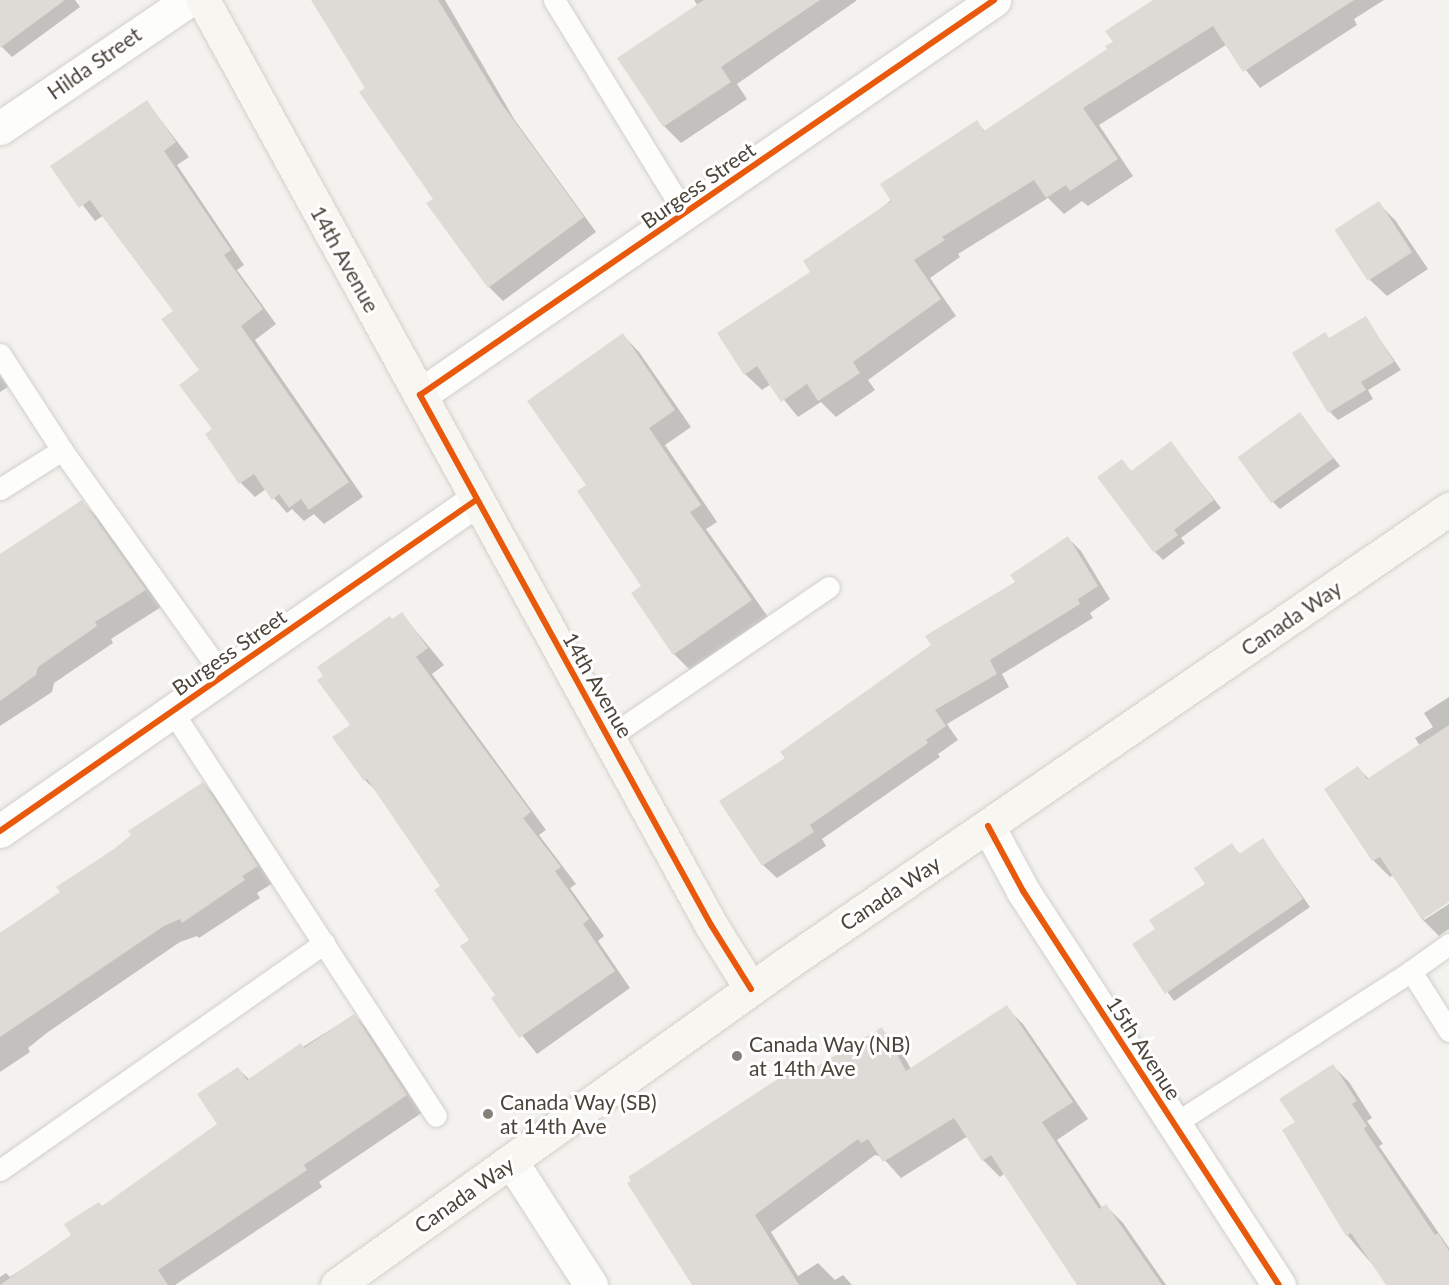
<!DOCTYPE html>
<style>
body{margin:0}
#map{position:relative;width:1449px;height:1285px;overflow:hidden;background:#f4f2ee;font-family:Lato,sans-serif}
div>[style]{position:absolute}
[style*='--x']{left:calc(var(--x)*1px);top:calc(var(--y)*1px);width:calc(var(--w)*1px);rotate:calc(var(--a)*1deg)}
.shadow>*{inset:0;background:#0003}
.building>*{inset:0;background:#dedbd6;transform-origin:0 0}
.roads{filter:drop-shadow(0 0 2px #d2d0cb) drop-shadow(0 0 2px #d2d0cb)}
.lane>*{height:21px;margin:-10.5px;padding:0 10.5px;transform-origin:10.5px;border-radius:10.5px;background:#fdfdfc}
.street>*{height:33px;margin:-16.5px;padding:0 16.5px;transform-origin:16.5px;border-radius:16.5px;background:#fdfdfc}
.secondary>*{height:33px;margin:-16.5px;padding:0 16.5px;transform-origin:16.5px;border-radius:16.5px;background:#f7f6f1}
.cycleway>*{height:6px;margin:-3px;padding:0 3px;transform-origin:3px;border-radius:3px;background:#e8590c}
.dots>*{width:16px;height:16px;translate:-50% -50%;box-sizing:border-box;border:3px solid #fff;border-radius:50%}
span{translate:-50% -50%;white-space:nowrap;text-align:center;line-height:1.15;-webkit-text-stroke:6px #fff;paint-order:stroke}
.street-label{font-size:21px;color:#4b4439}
.poi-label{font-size:21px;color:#4b4439}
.left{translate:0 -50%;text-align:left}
</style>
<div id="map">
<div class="shadow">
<i style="clip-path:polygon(0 0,75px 0,80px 7px,12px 57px,0 45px)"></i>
<i style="clip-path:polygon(313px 0,445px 0,514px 119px,596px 232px,503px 301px,489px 287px)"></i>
<i style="clip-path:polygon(694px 0,856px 0,856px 1px,737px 84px,747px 99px,681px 143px,664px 126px,619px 58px,698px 6px)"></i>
<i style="clip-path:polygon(1156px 0,1384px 0,1354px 19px,1357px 25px,1260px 88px,1226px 45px,1099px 125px,1133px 176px,1088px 206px,1082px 201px,1064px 214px,1048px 198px,958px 254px,960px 257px,930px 278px,956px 316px,868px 380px,875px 390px,836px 417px,821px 402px,798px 417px,771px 384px,762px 390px,745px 374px,812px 272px,976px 122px,986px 132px,1109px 49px)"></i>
<i style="clip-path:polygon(147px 102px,189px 157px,177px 165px,244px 265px,237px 270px,276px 324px,255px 340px,363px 497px,324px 524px,314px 514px,304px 521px,292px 509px,287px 513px,266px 489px,255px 497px,241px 483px,214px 429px,201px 370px,175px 311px,104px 215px,95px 221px,53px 166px)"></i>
<i style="clip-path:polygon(1378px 203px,1395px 220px,1428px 269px,1387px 296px,1370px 280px)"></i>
<i style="clip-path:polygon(1365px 318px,1401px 370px,1368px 390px,1373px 399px,1338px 420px,1330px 412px,1330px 339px)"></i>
<i style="clip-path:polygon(623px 335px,639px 352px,691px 427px,665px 445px,717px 522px,706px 529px,768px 617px,691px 671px,674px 654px,633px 593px,643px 586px,588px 486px)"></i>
<i style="clip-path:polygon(0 375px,8px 387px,0 392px)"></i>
<i style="clip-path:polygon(1299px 414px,1340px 466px,1280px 509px,1272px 501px)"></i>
<i style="clip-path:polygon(1171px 443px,1221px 508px,1181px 538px,1185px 543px,1163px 560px,1155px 552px,1122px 461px,1132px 472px)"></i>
<i style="clip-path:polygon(82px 502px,98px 518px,161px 607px,111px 639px,113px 643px,54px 683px,52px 692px,0 726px,0 555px)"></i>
<i style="clip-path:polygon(1068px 538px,1081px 551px,1110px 599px,1090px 613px,1093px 618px,1002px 674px,1009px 687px,947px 724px,958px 740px,938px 754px,940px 757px,822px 839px,826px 846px,777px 878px,763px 865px,787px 759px,1017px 582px)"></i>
<i style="clip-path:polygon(402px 614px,444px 665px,432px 674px,546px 830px,539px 835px,576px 884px,570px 888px,604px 936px,598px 941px,630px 988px,537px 1054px,493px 999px,498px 996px,442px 886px,379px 794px,365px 780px,352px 725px,393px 621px)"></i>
<i style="clip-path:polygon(1449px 697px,1449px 900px,1424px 917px,1424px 920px,1449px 904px,1449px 929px,1439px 936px,1423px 920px,1393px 875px,1390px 877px,1374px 861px,1326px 789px,1358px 768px,1370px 780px,1420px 746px,1415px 738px,1433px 727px,1424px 713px)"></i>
<i style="clip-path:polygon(203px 783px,219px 800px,273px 883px,257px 893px,260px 898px,199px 938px,197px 936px,180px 942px,48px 1032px,28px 1048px,30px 1052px,0 1072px,0 933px,62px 893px)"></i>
<i style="clip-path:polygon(1263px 840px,1310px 907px,1174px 1001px,1134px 945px,1158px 929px,1207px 884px,1231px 845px,1241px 855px)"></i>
<i style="clip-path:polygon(1006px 1007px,1023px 1024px,1088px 1119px,1057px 1140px,1103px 1209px,1106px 1206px,1123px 1223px,1166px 1285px,1078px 1285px,1005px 1173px,1000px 1177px,983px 1160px,968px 1136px,901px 1178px,882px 1157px,875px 1155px,771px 1232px,798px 1276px,818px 1263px,835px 1280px,843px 1275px,852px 1285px,697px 1285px,790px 1073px,797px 1080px,882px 1029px,898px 1046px,911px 1069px)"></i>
<i style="clip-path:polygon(354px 1015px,370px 1032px,423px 1112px,319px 1182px,322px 1187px,175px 1285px,0 1285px,0 1277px,6px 1273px,10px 1277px,73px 1236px,103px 1208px,219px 1125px,238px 1069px,250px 1080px)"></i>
<i style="clip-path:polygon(1332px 1065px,1349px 1082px,1372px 1118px,1367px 1121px,1383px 1144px,1379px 1146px,1449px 1248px,1449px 1285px,1390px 1285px,1347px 1235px,1297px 1122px)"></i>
</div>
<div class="building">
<i style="clip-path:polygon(0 0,65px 0,0 48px)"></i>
<i style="clip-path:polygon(311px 0,438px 0,501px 103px,584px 217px,488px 288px,426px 203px,433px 199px,359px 92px,365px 88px)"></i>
<i style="clip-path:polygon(704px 0,820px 0,721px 67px,731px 82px,663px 127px,617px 58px)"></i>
<i style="clip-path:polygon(1153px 0,1354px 0,1243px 72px,1213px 26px,1083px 108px,1118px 159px,1070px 191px,1066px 185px,1046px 198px,1034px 180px,942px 237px,945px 240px,914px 260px,941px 299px,853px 362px,860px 373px,818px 401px,807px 384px,781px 402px,757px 366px,744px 375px,717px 333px,810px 272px,803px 261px,891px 201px,880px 184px,977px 120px,984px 131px,1107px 49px,1105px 46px,1113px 42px,1105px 31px)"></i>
<i style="clip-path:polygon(147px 100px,176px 142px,164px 151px,231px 250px,224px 255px,263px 309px,241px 326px,349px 482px,309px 510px,301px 499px,289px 508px,279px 494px,272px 500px,254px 474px,239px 484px,205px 434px,212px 429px,179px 385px,199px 370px,161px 319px,173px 311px,90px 200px,79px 208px,50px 166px)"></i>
<i style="left:1379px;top:201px;width:61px;height:53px;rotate:57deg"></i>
<i style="clip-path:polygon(1366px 316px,1394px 362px,1361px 382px,1366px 390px,1328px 413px,1292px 353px,1325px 332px,1329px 338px)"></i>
<i style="clip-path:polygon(623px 333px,675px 410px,649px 428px,701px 505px,690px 512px,752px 600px,673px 655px,631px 593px,641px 586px,577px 491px,586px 485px,527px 401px)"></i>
<i style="left:1300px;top:412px;width:57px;height:77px;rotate:54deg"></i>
<i style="clip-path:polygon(1171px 441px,1214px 500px,1174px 530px,1178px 535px,1154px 553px,1097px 477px,1122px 459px,1131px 471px)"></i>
<i style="clip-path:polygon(82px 500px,146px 590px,95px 622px,97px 626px,38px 667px,36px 675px,0 701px,0 554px)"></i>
<i style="clip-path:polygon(1068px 536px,1098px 586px,1078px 599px,1080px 604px,990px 660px,997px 674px,935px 710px,946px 726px,926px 740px,928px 743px,810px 825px,814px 832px,762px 866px,719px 801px,785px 758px,780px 752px,931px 645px,925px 636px,1015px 582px,1010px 575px)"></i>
<i style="clip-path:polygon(402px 612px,428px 648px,416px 657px,531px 812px,523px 818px,561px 867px,555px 871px,589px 919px,583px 924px,615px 971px,519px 1038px,491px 998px,495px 995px,460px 946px,469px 940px,434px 890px,440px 886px,367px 779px,364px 781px,332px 737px,350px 725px,317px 680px,323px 676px,317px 667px,390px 616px,392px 619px)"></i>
<i style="clip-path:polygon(1449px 725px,1449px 902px,1422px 920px,1380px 857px,1372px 861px,1324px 789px,1358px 766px,1367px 779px)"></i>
<i style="clip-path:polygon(203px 782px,258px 866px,242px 876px,245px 880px,210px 904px,182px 923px,180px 919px,164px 926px,0 1037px,0 933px,60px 892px,56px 887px,114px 849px,131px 835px,128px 831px)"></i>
<i style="clip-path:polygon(1263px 838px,1303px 899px,1165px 994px,1132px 944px,1155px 929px,1149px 920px,1205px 884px,1194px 868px,1232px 843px,1239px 854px)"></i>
<i style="clip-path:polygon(1007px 1005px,1073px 1102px,1042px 1122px,1099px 1209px,1106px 1204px,1162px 1285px,1077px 1285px,991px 1155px,982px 1161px,954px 1118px,883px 1162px,868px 1139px,861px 1143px,858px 1139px,755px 1215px,799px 1285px,692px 1285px,627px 1183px,631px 1181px,628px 1177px,790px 1071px,796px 1079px,882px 1027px,906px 1071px)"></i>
<i style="clip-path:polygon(354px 1014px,407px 1095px,304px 1165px,307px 1170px,158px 1270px,168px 1285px,0 1285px,71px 1235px,64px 1224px,99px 1202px,102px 1206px,217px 1124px,197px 1094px,238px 1067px,247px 1080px,301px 1043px,304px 1048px)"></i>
<i style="clip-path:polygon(1333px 1064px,1357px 1101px,1352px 1104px,1367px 1126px,1364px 1129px,1435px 1235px,1438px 1233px,1449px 1251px,1449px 1285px,1386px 1285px,1351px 1233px,1346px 1236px,1282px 1130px,1295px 1122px,1279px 1099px)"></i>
</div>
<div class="roads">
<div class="lane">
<i style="--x:554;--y:0;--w:251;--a:58.5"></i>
<i style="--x:0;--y:354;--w:114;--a:57.1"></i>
<i style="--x:62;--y:450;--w:277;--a:54.5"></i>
<i style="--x:0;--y:489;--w:73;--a:-32.2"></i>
<i style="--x:172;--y:711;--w:483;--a:56.9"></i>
<i style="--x:609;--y:737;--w:266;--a:-34.3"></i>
<i style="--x:1449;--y:944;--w:47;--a:144.6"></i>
<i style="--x:1411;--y:971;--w:71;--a:57.7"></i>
<i style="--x:1174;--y:1124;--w:282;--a:-32.8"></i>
<i style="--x:0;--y:1170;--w:396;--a:-35"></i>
</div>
<div class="street">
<i style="--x:0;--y:128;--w:228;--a:-34.1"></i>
<i style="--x:420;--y:395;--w:697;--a:-34.53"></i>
<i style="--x:988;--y:826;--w:74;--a:61.7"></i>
<i style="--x:1023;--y:891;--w:470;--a:57"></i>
<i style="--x:0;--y:831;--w:580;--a:-34.81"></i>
<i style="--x:511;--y:1161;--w:148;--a:57.2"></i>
</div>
<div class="secondary">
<i style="--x:203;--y:0;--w:1055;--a:61.22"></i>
<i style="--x:711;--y:925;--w:75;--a:58"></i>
<i style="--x:337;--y:1285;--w:548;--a:-35.57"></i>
<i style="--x:783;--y:966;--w:808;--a:-34.46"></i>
</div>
</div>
<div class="cycleway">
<i style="--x:988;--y:826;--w:74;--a:61.7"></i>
<i style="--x:1023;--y:891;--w:470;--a:57"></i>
<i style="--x:0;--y:831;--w:580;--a:-34.81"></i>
<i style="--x:751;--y:989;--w:75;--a:-122"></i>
<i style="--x:711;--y:925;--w:605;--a:-118.77"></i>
<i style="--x:420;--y:395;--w:697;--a:-34.53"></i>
</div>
<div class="dots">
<i style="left:737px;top:1056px;background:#868178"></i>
<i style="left:488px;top:1114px;background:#868178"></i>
</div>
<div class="street-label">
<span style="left:94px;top:63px;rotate:-35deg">Hilda Street</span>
<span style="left:698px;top:185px;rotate:-35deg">Burgess Street</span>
<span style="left:345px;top:259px;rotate:61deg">14th Avenue</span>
<span style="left:1291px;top:618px;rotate:-34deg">Canada Way</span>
<span style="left:229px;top:652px;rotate:-35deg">Burgess Street</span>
<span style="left:598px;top:685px;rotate:60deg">14th Avenue</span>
<span style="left:890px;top:893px;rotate:-34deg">Canada Way</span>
<span style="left:1144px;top:1048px;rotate:57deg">15th Avenue</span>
<span style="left:464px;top:1195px;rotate:-35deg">Canada Way</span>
</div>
<div class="poi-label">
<span class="left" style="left:749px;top:1056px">Canada Way (NB)<br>at 14th Ave</span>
<span class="left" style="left:500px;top:1114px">Canada Way (SB)<br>at 14th Ave</span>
</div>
</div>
